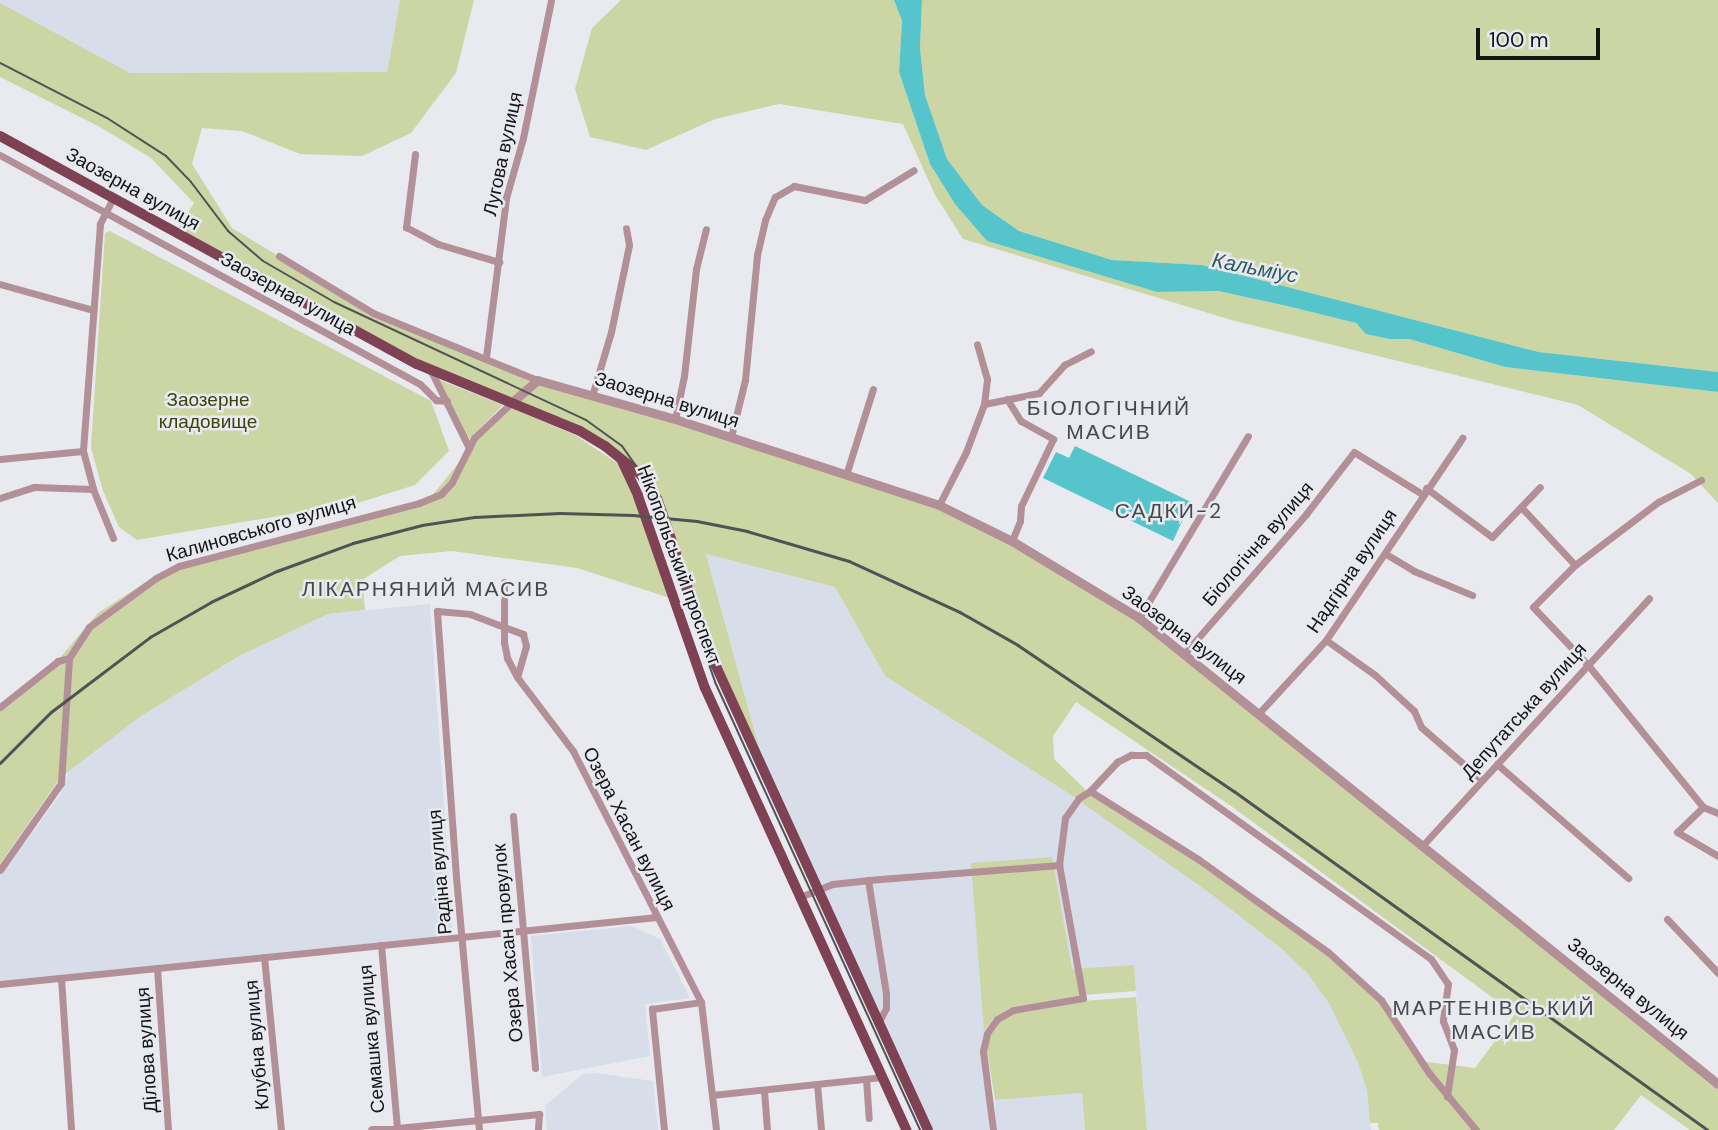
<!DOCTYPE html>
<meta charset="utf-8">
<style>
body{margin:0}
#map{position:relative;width:1718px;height:1130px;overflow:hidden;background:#e8eaf0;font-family:"DM Sans",sans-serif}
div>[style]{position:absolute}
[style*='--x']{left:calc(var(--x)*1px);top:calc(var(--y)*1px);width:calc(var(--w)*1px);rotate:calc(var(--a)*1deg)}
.built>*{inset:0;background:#d8ddea}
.green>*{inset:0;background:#ccd5a4}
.water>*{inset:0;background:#56c4cb}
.minor>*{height:7px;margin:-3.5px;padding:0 3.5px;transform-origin:3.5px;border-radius:3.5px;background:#b38f97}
.tertiary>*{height:9px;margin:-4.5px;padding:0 4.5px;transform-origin:4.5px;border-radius:4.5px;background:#b38f97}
.primary>*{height:10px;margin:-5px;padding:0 5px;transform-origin:5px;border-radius:5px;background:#7f4254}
.tram>*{height:2px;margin:-1px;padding:0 1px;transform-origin:1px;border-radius:1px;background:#505255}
.rail>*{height:2.5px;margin:-1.25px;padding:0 1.25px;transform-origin:1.25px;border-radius:1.25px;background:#505255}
span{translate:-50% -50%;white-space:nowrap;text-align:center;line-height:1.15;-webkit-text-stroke:5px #e8eaf0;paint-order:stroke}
.street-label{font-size:19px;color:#141517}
.park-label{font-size:19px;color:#3d4409}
.water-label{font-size:21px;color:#2d5d60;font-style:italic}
.neighbourhood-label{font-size:21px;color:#47484d;letter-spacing:2px}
.scale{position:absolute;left:1476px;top:28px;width:124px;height:32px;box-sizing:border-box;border:4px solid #141517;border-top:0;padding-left:9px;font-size:21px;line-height:24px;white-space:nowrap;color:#141517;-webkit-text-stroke:5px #e8eaf0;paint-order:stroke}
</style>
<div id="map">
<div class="built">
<i style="clip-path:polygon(0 0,400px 0,387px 72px,130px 73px,0 3px)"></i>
<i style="clip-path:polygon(706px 554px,835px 587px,885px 676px,1071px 795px,1211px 894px,1282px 949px,1308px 974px,1330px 1005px,1358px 1063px,1367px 1090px,1371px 1130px,1147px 1130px,1134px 965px,1072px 970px,1051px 857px,984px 1031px,989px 1130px,933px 1130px,761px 755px)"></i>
<i style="clip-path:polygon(430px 604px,453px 935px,0 981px,0 877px,61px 793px,69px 771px,141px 716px,239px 656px,328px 614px)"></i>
<i style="clip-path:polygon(632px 926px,660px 939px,690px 998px,645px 1004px,650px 1056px,542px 1077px,531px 936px)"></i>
<i style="clip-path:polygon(596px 1073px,653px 1081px,658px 1130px,547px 1130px,545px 1106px,583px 1074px)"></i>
<i style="clip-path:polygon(1082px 1093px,1085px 1130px,996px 1130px,995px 1100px)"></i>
</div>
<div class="green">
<i style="clip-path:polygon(evenodd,400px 0,474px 0,456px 73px,411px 133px,362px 156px,300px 154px,242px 131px,202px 128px,192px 164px,232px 228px,373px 313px,529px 375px,939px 505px,1012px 541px,1139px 618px,1718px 1084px,1718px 1130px,1690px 1130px,1641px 1095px,1614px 1130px,1379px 1130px,1378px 1123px,1370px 1123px,1367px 1090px,1358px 1063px,1330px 1005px,1308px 974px,1282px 949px,1211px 894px,1071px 795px,885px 676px,835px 587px,706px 554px,761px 755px,714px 651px,660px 498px,605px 445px,450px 376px,176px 232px,194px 203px,151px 158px,100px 127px,0 77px,0 3px,130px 73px,387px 72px,400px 0,1076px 702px,1231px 806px,1515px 1014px,1475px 1068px,1419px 1061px,1379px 1001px,1327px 954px,1197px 861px,1088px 792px,1054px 759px,1053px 736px,1076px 702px)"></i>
<i style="clip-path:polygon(621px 0,894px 0,902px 21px,899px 72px,930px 164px,955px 204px,987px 241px,1157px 292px,1218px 291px,1287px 306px,1356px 323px,1367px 334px,1388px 339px,1409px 339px,1505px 367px,1718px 392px,1718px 503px,1691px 474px,1578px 405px,1235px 321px,963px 239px,935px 195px,903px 124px,779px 104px,715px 119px,646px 150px,590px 137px,575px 89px,592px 28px)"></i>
<i style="clip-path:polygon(922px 0,1718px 0,1718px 372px,1539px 352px,1202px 265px,1112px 260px,1019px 231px,982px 205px,947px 159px,925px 95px,920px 48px)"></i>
<i style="clip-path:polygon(110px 231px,431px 401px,449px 451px,415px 485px,361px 502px,137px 540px,119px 527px,103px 491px,91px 448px,105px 233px)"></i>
<i style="clip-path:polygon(427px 373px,447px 383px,503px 405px,464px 444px,437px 385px)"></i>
<i style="clip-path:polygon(511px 408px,575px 435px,620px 465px,629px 483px,670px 598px,577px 568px,452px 551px,400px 556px,362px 580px,365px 610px,328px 614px,239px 656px,141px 716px,60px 778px,0 864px,0 711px,53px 666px,98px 613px,163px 571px,430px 498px,488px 427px)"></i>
<i style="clip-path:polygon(1052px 857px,1072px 969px,1134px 965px,1136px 991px,1082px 995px,1012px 1007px,995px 1017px,984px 1031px,971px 863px)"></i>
<i style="clip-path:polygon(1136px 997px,1147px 1130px,1085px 1130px,1082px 1093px,995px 1100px,987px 1049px,990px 1034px,999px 1021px,1014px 1013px,1083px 1001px)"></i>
</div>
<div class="water">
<i style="clip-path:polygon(894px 0,922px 0,920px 48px,925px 95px,947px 159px,982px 205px,1019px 231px,1112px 260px,1202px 265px,1539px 352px,1718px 372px,1718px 392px,1505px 367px,1409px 339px,1389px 339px,1366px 334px,1356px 323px,1287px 306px,1218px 291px,1157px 292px,987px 241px,955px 204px,930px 164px,899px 72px,902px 21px)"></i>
<i style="clip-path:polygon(1075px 446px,1191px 502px,1173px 541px,1043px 478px,1056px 452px,1069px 458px)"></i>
</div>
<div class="minor">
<i style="--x:415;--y:154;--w:74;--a:97"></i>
<i style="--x:406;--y:227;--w:36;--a:28"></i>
<i style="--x:438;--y:244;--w:64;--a:16.4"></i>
<i style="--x:0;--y:155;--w:478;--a:28.6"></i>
<i style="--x:420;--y:384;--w:23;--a:45"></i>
<i style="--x:436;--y:400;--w:11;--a:5"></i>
<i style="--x:113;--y:198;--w:29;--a:117"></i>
<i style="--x:100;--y:224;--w:228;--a:94.3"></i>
<i style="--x:83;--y:451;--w:39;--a:75"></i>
<i style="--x:93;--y:489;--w:53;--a:67.8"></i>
<i style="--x:279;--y:256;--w:110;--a:31.2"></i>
<i style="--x:373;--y:313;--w:177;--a:22.2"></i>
<i style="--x:0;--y:284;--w:97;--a:15.6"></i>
<i style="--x:486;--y:357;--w:160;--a:-82.8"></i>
<i style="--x:506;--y:198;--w:62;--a:-74.2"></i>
<i style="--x:523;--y:138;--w:141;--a:-78.5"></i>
<i style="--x:431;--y:371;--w:86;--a:63.7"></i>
<i style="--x:592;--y:396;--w:67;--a:-73.5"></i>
<i style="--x:611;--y:332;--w:89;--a:-78.3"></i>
<i style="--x:629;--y:245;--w:17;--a:-100"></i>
<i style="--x:1007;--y:399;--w:26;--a:58"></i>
<i style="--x:1021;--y:421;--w:37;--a:29"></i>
<i style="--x:1053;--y:439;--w:74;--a:115.5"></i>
<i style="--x:1021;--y:506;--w:15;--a:94"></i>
<i style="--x:1020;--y:521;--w:22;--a:112"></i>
<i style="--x:984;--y:404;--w:56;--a:-11.3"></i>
<i style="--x:1039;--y:393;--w:38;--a:-48"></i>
<i style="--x:1064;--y:365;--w:30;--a:-27"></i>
<i style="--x:675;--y:419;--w:44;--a:-78.2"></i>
<i style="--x:684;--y:376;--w:108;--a:-83.6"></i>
<i style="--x:696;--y:269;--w:41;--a:-76"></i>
<i style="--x:731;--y:437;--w:59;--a:-76.2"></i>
<i style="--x:745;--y:380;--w:126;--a:-84.5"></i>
<i style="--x:757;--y:255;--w:36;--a:-77"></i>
<i style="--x:765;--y:220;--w:25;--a:-67"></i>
<i style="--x:775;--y:197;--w:22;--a:-30"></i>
<i style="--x:794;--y:186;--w:72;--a:11.2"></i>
<i style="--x:865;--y:200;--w:57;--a:-31.5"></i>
<i style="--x:0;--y:459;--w:83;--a:-5.5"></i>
<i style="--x:846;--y:475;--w:90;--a:-72.6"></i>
<i style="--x:1701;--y:480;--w:48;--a:152.9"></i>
<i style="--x:1658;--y:502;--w:104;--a:142.8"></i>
<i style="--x:1575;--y:565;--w:59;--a:135"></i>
<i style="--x:1533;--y:607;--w:80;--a:46.5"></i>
<i style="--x:1588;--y:665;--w:183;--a:51"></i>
<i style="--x:1703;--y:807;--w:16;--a:22"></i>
<i style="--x:1426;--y:488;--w:82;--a:36.6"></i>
<i style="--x:1492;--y:537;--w:69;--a:-46.2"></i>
<i style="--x:0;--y:498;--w:36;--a:-18"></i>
<i style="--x:34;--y:487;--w:59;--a:1.9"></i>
<i style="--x:939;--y:505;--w:59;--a:-63"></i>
<i style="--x:966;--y:452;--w:51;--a:-69.4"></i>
<i style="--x:984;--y:404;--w:25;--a:-83"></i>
<i style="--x:987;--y:379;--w:36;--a:-106"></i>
<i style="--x:1521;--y:507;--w:79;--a:47"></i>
<i style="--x:1386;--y:554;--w:33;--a:31"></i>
<i style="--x:1414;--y:571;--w:63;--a:22.5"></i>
<i style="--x:504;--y:582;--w:60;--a:90"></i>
<i style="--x:504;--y:642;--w:16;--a:79"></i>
<i style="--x:507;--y:658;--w:21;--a:62"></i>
<i style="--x:1139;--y:618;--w:212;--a:-59.1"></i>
<i style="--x:1326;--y:640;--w:60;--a:35.5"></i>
<i style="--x:1375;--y:675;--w:53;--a:42.7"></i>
<i style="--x:1414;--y:711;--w:17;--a:66"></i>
<i style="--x:1421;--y:727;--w:81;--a:41"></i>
<i style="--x:1184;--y:654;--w:186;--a:-48.9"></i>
<i style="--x:1306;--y:514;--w:78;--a:-52.3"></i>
<i style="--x:1354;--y:452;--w:80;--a:31.7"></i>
<i style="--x:0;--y:707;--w:74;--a:-38.4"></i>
<i style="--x:58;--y:661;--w:11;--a:-15"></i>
<i style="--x:1258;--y:714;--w:100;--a:-47.4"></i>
<i style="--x:1326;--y:640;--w:244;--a:-56"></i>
<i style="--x:1497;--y:764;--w:174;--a:41"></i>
<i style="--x:1090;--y:791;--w:128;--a:32.2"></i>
<i style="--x:1198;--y:859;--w:160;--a:35.6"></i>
<i style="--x:1328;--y:952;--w:72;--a:42.2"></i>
<i style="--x:1381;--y:1000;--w:87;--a:56.7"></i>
<i style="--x:1429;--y:1073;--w:74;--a:50.5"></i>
<i style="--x:1703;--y:807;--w:36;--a:136"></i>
<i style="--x:1677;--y:832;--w:48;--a:30.3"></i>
<i style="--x:513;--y:816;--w:253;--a:85"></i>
<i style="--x:1422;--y:846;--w:336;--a:-47.5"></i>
<i style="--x:0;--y:870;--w:106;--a:-55"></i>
<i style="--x:61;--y:783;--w:125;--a:-86.3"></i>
<i style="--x:69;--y:658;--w:37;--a:-57"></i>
<i style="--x:89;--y:627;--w:83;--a:-36.2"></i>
<i style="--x:156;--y:578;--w:26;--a:-28"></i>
<i style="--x:179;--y:566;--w:248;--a:-14.7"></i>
<i style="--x:419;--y:503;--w:24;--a:-22"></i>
<i style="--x:441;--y:494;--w:16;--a:-47"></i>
<i style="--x:452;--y:482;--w:49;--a:-63.4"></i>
<i style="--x:474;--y:438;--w:51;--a:-43.4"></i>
<i style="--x:868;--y:880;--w:192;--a:-4.5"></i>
<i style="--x:800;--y:897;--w:35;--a:-22"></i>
<i style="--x:832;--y:884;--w:36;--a:-6"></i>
<i style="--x:868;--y:880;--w:115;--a:81"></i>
<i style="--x:886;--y:994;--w:14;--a:90"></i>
<i style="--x:886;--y:1008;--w:16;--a:117"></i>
<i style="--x:1667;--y:919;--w:74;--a:46.6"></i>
<i style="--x:381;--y:945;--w:184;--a:85"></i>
<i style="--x:397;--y:1128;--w:143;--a:-5.6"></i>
<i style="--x:539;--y:1114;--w:16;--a:94"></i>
<i style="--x:264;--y:957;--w:174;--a:84.4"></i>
<i style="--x:157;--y:968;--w:162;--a:86.1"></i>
<i style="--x:61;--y:978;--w:152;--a:86.2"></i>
<i style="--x:0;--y:984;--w:660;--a:-5.82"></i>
<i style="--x:866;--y:1079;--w:39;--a:86"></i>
<i style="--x:817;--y:1084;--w:46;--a:85"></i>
<i style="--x:764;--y:1090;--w:40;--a:85.7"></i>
<i style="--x:712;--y:1095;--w:171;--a:-6"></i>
<i style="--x:479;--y:1130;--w:254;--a:-95.2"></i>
<i style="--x:456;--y:877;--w:267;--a:-94.1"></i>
<i style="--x:437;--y:611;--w:33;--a:5"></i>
<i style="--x:470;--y:614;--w:57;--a:20.7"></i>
<i style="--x:523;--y:634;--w:12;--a:76"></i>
<i style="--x:526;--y:646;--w:32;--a:106"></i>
<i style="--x:517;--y:677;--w:93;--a:52.9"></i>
<i style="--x:573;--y:751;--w:282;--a:63"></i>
<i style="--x:701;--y:1002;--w:129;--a:83.3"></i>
<i style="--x:664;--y:1130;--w:122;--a:-95.7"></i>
<i style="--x:652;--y:1009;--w:49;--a:-8.1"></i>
<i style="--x:993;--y:1130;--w:80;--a:-97.2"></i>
<i style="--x:983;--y:1051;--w:18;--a:-77"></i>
<i style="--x:987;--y:1033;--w:17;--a:-54"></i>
<i style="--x:997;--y:1019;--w:18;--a:-29"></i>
<i style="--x:1013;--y:1010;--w:71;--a:-9.7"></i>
<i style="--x:1083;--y:998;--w:135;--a:-100.2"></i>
<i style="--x:1059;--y:865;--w:47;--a:-82.7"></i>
<i style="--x:1065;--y:818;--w:24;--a:-55"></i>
<i style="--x:1079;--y:798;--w:13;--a:-32"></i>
<i style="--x:1090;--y:791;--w:40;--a:-47"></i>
<i style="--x:1117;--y:762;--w:16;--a:-27"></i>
<i style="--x:1131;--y:755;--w:15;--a:0"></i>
<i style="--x:1146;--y:755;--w:350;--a:35.6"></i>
<i style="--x:1431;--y:959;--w:30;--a:56"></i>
<i style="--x:1448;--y:984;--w:37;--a:98"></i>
<i style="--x:1443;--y:1021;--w:31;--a:69"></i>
<i style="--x:1454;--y:1050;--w:47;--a:98.7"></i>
</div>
<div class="tertiary">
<i style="--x:511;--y:403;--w:35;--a:-41"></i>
<i style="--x:537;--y:380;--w:143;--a:15.8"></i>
<i style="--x:675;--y:419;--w:278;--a:18"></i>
<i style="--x:939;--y:505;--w:81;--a:26.3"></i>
<i style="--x:1012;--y:541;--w:149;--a:31.2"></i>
<i style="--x:1139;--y:618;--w:743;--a:38.83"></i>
<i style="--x:372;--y:1130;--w:26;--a:0"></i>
</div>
<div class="primary">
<i style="--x:0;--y:136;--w:475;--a:28.7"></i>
<i style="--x:417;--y:364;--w:176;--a:22.3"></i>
<i style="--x:580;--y:431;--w:29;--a:31"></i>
<i style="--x:605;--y:446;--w:45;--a:38.7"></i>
<i style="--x:640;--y:474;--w:29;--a:55"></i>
<i style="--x:657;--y:498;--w:164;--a:71.1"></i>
<i style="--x:710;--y:653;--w:524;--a:65.44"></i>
<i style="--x:622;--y:461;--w:38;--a:65"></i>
<i style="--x:638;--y:496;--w:203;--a:70.8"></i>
<i style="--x:705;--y:688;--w:486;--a:65.5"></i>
</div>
<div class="tram">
<i style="--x:0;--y:63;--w:120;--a:27.2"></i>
<i style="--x:107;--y:118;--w:70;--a:32.8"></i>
<i style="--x:166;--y:156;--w:36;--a:46"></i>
<i style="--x:191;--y:182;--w:61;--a:52.9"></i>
<i style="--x:228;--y:231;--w:46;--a:40.6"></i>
<i style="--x:263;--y:261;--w:82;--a:30"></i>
<i style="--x:334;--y:302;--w:278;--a:25.1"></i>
<i style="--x:586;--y:420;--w:44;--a:35.8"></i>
<i style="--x:622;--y:446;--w:24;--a:55"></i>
<i style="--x:636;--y:466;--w:34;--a:66"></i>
<i style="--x:650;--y:497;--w:196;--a:70.6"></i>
<i style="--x:715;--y:682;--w:493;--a:65.4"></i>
</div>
<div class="rail">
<i style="--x:0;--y:763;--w:72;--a:-45"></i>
<i style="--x:51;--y:712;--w:124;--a:-37.1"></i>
<i style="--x:150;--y:637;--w:70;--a:-29.8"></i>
<i style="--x:211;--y:602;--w:73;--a:-25.2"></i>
<i style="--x:277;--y:571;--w:81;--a:-20.2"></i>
<i style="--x:353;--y:543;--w:71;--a:-14.6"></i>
<i style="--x:422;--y:525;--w:54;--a:-8.6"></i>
<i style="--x:475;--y:517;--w:85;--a:-2.7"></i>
<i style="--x:560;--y:513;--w:73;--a:1.6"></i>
<i style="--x:633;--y:515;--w:64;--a:5.4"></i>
<i style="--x:697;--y:521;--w:51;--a:11.3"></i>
<i style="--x:747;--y:531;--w:106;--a:16.4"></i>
<i style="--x:849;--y:561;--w:122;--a:24.7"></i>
<i style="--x:960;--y:612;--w:67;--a:29.6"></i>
<i style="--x:1018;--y:645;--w:261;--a:34.1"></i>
<i style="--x:1234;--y:791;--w:583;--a:35.57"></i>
</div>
<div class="street-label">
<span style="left:503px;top:154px;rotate:-78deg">Лугова вулиця</span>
<span style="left:133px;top:189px;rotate:29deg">Заозерна вулиця</span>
<span style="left:288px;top:294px;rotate:29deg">Заозерная улица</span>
<span style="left:667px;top:400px;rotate:17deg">Заозерна вулиця</span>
<span style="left:261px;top:529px;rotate:-16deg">Калиновського вулиця</span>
<span style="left:1258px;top:544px;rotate:-49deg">Біологічна вулиця</span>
<span style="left:679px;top:565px;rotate:70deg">Нікопольський проспект</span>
<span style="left:1352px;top:571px;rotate:-56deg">Надгірна вулиця</span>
<span style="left:1184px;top:635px;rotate:37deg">Заозерна вулиця</span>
<span style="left:1524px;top:711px;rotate:-48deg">Депутатська вулиця</span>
<span style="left:629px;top:829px;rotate:63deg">Озера Хасан вулиця</span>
<span style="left:440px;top:872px;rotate:-95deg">Радіна вулиця</span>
<span style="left:508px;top:943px;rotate:-95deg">Озера Хасан провулок</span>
<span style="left:1628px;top:989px;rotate:39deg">Заозерна вулиця</span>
<span style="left:372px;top:1039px;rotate:-95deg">Семашка вулиця</span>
<span style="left:257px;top:1045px;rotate:-95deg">Клубна вулиця</span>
<span style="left:147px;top:1050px;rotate:-94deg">Ділова вулиця</span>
</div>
<div class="park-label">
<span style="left:208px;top:411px">Заозерне<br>кладовище</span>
</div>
<div class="water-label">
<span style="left:1255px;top:268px;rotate:11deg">Кальміус</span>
</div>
<div class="neighbourhood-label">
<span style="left:1109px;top:420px">БІОЛОГІЧНИЙ<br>МАСИВ</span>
<span style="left:1169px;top:511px">САДКИ-2</span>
<span style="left:426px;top:589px">ЛІКАРНЯНИЙ МАСИВ</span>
<span style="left:1494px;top:1020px">МАРТЕНІВСЬКИЙ<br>МАСИВ</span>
</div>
<div class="scale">100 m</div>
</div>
